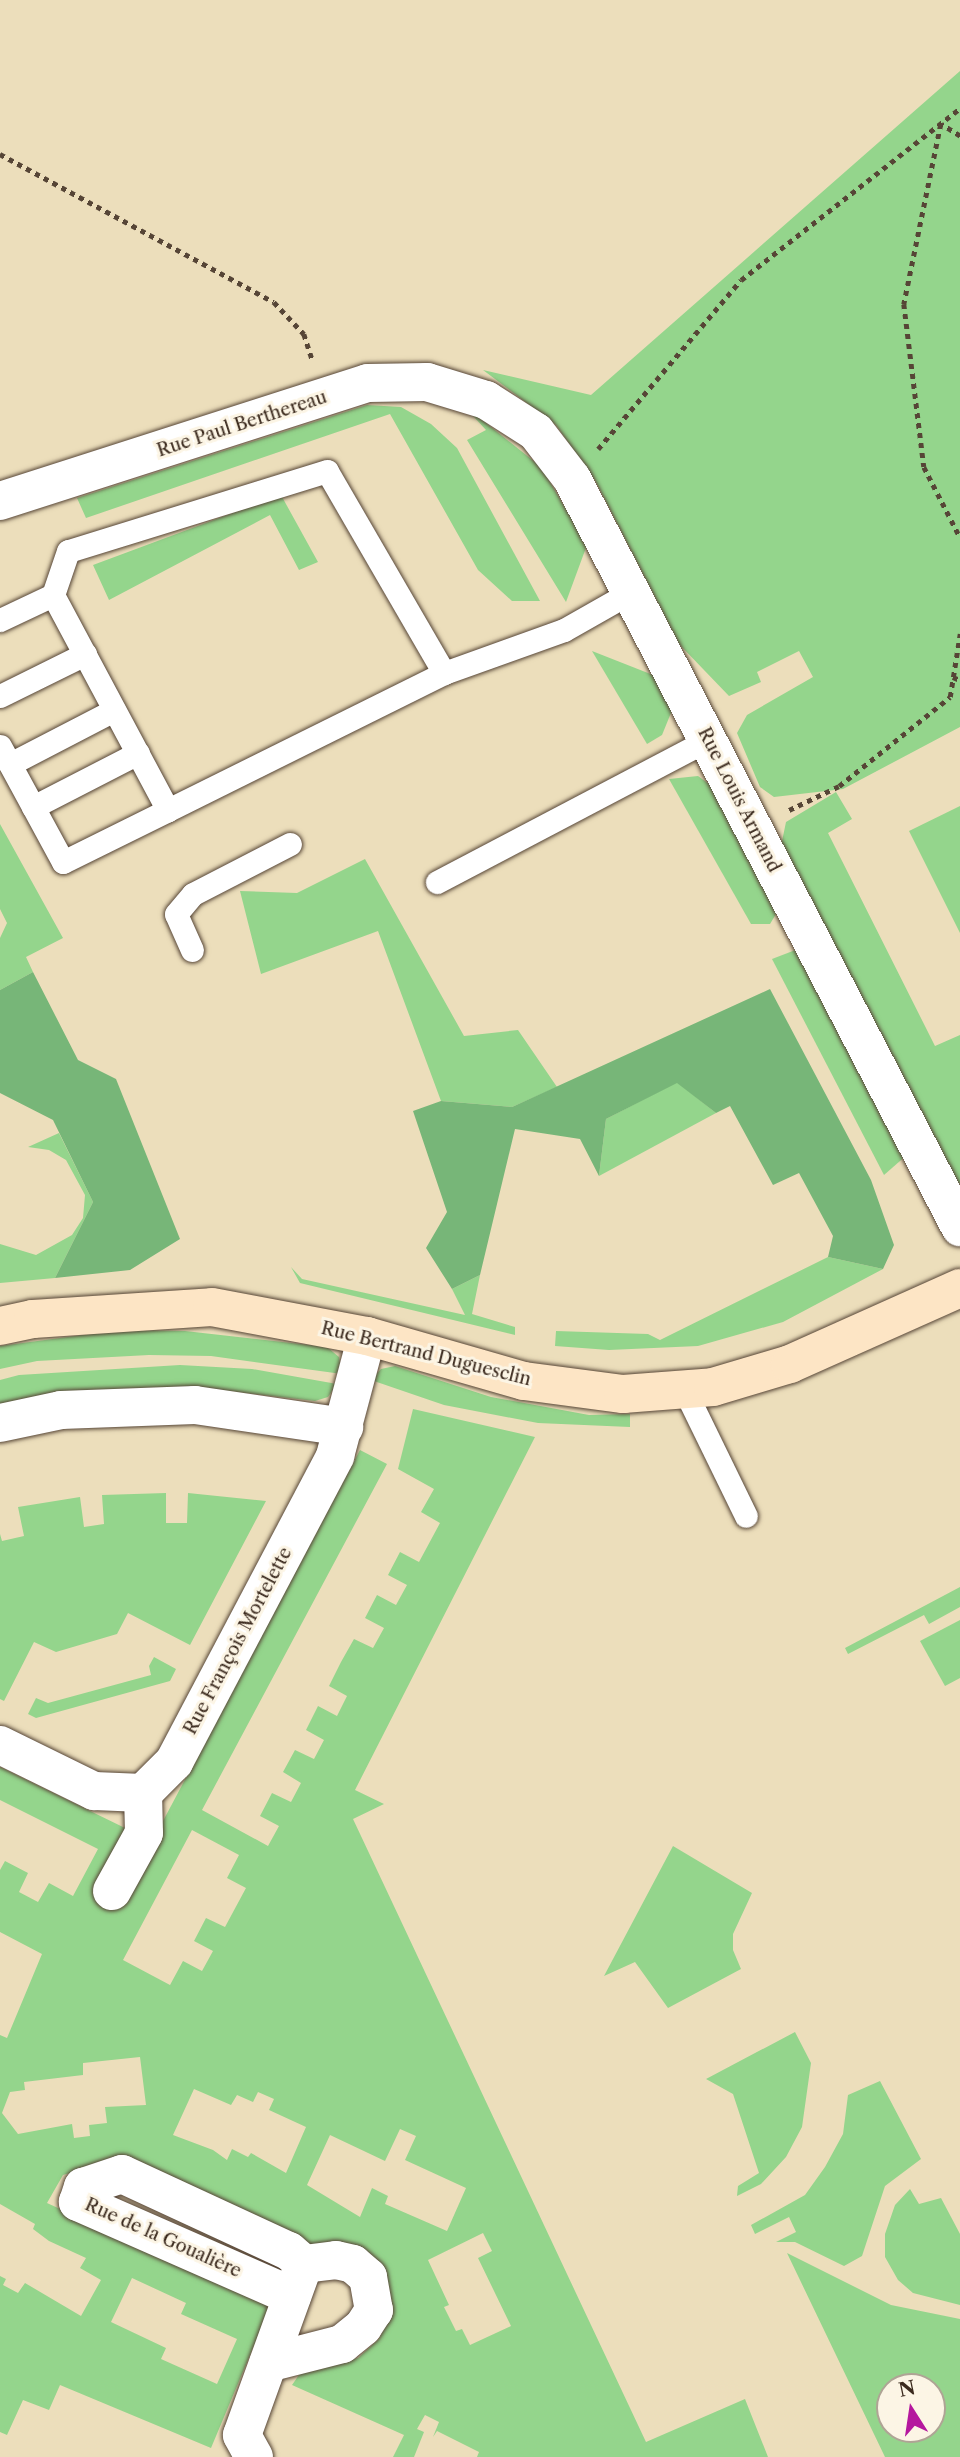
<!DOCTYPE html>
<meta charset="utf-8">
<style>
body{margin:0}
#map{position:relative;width:960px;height:2457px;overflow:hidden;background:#ecdebb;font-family:"Libre Caslon Text",serif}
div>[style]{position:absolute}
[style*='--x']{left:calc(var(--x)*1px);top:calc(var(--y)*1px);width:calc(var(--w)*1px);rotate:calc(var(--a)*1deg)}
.green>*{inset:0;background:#94d58c}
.forest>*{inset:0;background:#77b678}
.path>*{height:4.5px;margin-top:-2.25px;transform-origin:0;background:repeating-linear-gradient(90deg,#564536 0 5px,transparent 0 10px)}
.roads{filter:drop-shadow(0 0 2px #564536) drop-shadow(0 0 2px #564536)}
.lane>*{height:23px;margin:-11.5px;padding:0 11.5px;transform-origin:11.5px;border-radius:11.5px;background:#fff}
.street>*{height:38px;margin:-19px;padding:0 19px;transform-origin:19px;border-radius:19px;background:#fff}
.secondary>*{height:38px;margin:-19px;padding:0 19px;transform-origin:19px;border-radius:19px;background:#fde5c5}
span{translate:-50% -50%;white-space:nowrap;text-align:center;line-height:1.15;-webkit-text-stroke:6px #fcf5e5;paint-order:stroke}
.street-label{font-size:18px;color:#3b2a1e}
.north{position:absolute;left:876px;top:2373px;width:70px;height:70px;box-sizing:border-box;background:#fcf5e5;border:2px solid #afa495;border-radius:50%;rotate:348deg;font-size:19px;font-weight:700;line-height:28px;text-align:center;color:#3b2a1e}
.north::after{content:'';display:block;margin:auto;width:24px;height:32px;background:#b5179e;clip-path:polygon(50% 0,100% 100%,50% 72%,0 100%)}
</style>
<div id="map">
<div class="green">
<i style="clip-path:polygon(960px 71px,960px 727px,843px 789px,774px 797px,760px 787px,737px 733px,747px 715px,813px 677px,799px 651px,757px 672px,761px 682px,729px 696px,679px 644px,595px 480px,556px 425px,483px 370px,591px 395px)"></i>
<i style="clip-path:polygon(461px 403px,541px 467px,587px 545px,566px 602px,467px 440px,486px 430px)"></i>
<i style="clip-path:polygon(367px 405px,401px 407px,431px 424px,457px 448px,540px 601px,512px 601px,478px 570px,390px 414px,86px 518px,77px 498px)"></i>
<i style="clip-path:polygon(281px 495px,318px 562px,299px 570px,270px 515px,109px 600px,93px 565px)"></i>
<i style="clip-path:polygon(592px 651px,653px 675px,673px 708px,662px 735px,647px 744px)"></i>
<i style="clip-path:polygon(698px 776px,713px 787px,779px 909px,770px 924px,751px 924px,669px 779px)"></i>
<i style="clip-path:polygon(836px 792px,852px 819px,828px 833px,935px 1046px,960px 1035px,960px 1184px,943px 1169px,780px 851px,786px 822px)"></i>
<i style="clip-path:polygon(960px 806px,960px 933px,909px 831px)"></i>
<i style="clip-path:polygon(0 824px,63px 938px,26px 957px,33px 972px,0 990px,0 938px,7px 923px,0 909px)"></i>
<i style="clip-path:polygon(365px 859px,464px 1036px,518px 1030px,557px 1087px,512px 1107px,441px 1101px,378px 931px,261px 974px,240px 891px,297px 893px)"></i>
<i style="clip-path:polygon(798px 949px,908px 1154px,884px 1175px,772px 959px)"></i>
<i style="clip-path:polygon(677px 1082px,716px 1113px,599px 1176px,606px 1119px)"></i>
<i style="clip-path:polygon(59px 1133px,93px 1202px,55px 1278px,0 1283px,0 1244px,36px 1255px,72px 1235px,83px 1218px,85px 1195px,66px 1160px,49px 1150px,28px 1147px)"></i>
<i style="clip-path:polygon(828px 1257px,883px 1269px,783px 1322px,698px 1346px,609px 1350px,555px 1346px,556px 1331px,648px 1334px,660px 1340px)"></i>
<i style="clip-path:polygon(291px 1267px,302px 1279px,465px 1315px,452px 1289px,480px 1275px,472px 1314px,515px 1327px,515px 1335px,300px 1283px)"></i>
<i style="clip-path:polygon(120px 1330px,185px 1331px,327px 1347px,339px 1357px,342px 1374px,211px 1356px,149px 1355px,37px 1361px,0 1369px,0 1346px)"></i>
<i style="clip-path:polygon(180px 1365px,252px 1369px,337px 1384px,328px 1397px,315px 1401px,229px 1391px,0 1404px,0 1380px,19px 1375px)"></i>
<i style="clip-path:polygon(395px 1366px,491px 1397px,589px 1415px,630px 1414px,630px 1427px,538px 1423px,444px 1405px,371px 1380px,381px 1369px)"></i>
<i style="clip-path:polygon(evenodd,413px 1409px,535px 1437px,355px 1790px,384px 1804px,353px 1819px,646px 2442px,745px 2399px,768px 2457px,477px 2457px,479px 2452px,437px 2431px,433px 2437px,439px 2422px,425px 2415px,417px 2429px,424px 2432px,414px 2457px,393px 2457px,404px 2435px,292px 2385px,301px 2372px,358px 2358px,379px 2339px,387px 2323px,319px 2248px,94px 2166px,63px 2175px,47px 2203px,271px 2305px,211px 2448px,60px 2385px,49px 2410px,23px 2400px,7px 2435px,0 2432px,0 2276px,6px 2279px,3px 2285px,18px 2293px,25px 2283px,81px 2316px,101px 2280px,80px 2268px,86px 2258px,49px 2241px,33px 2229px,35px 2224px,0 2204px,0 2035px,7px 2038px,42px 1954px,0 1932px,0 1870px,5px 1861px,28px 1873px,19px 1892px,38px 1902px,49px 1883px,73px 1896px,98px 1849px,0 1800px,0 1767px,125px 1828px,120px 1902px,360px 1450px,387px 1464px,202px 1810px,268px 1846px,279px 1826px,260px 1816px,272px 1793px,291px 1802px,301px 1783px,283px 1772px,295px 1750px,314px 1759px,324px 1740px,306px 1730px,318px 1706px,337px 1716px,347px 1696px,329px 1686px,341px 1662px,354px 1639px,373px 1648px,384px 1628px,365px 1618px,377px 1595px,396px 1605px,407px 1585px,388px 1575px,400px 1552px,419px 1562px,440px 1523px,421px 1512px,434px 1489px,398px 1469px,413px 1409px,192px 1830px,239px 1855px,227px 1878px,246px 1888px,225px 1927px,206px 1918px,194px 1941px,213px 1951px,202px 1971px,183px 1961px,170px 1985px,123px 1960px,192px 1830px,413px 1409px,140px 2057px,146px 2105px,105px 2107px,107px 2123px,89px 2125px,90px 2136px,74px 2138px,72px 2124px,18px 2134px,2px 2113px,10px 2092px,25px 2090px,24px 2082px,83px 2075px,83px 2063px,140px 2057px,413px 1409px,194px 2089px,231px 2105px,237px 2095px,253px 2102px,258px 2092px,274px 2099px,269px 2110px,306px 2127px,286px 2173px,251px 2153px,248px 2157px,232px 2149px,227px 2160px,213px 2150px,173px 2135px,194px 2089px,413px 1409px,400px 2129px,416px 2136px,405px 2160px,466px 2188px,447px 2231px,385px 2204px,388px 2196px,372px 2188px,360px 2217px,307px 2185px,330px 2135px,385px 2161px,400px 2129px,413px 1409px,483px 2233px,492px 2251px,478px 2258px,511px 2326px,470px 2345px,462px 2329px,456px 2331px,444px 2307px,449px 2305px,428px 2260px,483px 2233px,413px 1409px,132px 2278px,186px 2303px,181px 2314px,237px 2339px,217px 2384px,161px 2359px,166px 2348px,111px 2322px,132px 2278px)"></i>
<i style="clip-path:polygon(166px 1493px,166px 1523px,187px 1523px,188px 1493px,266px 1501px,190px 1645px,128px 1613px,117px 1634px,56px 1652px,34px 1642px,4px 1701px,0 1699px,0 1534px,2px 1541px,24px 1536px,18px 1507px,80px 1497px,84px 1527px,104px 1524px,102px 1495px)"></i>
<i style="clip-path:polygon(960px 1587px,960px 1607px,929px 1624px,924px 1615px,848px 1654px,845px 1648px)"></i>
<i style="clip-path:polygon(960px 1620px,960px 1678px,945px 1686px,920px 1641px)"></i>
<i style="clip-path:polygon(154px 1657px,176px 1669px,170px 1681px,36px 1718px,28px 1714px,36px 1698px,48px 1703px,151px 1675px,149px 1666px)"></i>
<i style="clip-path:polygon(673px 1846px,752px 1893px,733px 1934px,733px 1950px,741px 1969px,668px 2008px,635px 1962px,604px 1976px)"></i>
<i style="clip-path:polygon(795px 2032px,811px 2063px,802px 2127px,786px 2157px,761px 2184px,737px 2196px,738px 2186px,759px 2173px,733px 2094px,706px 2079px)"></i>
<i style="clip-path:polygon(880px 2081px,921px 2159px,885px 2186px,862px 2256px,844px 2266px,795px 2242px,776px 2242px,796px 2232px,789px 2217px,755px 2234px,751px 2225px,805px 2195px,825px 2167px,843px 2134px,848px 2095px)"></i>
<i style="clip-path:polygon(910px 2189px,919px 2204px,941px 2198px,960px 2234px,960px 2305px,913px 2293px,898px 2280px,885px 2257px,885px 2234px,895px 2205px)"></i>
<i style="clip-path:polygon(evenodd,787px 2253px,891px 2305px,960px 2319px,960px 2457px,885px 2457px,787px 2253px,890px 2387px,932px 2387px,932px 2429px,890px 2429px,890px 2387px)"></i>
</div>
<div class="forest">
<i style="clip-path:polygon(33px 972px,78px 1060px,116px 1079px,180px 1239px,130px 1270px,55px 1278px,93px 1202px,53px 1120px,0 1093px,0 990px)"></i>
<i style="clip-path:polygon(770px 989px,871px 1180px,894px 1245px,883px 1269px,828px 1257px,833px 1236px,799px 1173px,773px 1185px,730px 1106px,716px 1113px,677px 1083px,606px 1119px,599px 1176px,580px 1139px,515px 1129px,480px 1275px,452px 1289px,426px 1248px,447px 1212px,413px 1111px,441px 1101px,512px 1107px)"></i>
</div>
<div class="path">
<i style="--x:960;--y:136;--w:22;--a:-148"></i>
<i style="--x:941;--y:124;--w:184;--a:101.6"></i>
<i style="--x:904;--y:304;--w:164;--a:83"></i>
<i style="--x:924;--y:467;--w:79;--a:62.8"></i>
<i style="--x:0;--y:154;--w:311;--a:28.4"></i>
<i style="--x:274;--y:302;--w:44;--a:46.8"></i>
<i style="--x:304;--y:334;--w:28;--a:72"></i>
<i style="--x:598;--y:449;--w:221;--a:-49.8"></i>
<i style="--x:741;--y:280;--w:278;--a:-38.1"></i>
<i style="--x:953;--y:677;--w:8;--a:23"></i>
<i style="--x:789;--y:810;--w:55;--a:-25.6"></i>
<i style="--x:839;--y:786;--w:142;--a:-38.7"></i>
<i style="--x:950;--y:697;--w:64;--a:-81"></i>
</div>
<div class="roads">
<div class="lane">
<i style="--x:0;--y:620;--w:59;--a:-25.3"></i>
<i style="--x:444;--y:673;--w:233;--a:-120.1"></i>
<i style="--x:327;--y:471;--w:271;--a:162.8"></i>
<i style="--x:68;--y:551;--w:46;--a:108.8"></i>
<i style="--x:53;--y:595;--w:244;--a:61.9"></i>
<i style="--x:168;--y:810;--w:308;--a:-26.4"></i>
<i style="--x:444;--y:673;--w:127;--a:-19.7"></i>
<i style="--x:564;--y:630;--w:77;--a:-29.6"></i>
<i style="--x:0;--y:696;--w:95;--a:-26.3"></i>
<i style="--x:0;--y:746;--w:132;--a:61.5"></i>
<i style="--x:63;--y:862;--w:117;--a:-26.3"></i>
<i style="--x:10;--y:764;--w:117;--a:-27.4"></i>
<i style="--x:33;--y:807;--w:118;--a:-27.2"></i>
<i style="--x:437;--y:882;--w:306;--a:-27.7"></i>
<i style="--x:192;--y:950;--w:39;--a:-114"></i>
<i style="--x:176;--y:914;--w:26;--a:-50"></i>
<i style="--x:193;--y:894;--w:109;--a:-27.3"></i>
<i style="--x:684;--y:1389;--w:141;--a:64"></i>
</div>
<div class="street">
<i style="--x:0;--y:501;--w:386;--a:-17.8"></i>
<i style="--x:368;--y:383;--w:59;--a:-1"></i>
<i style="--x:427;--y:382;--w:62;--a:17"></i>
<i style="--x:486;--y:400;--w:59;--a:32.6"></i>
<i style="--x:536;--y:432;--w:59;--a:52.5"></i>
<i style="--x:572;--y:479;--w:843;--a:62.58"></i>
<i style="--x:0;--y:1423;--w:62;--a:-12"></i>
<i style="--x:61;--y:1410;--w:134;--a:-2.1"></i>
<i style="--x:195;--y:1405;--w:151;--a:8.4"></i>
<i style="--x:0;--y:1745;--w:105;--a:26.1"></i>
<i style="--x:94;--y:1791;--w:49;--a:2.3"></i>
<i style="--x:143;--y:1793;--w:44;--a:-45"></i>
<i style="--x:174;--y:1762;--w:346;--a:-62.2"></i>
<i style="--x:335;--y:1456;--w:124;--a:-75.1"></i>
<i style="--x:112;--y:1891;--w:66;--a:-61.1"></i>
<i style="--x:144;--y:1833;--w:40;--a:-91.4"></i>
<i style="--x:292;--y:2296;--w:234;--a:-156.3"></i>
<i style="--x:78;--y:2202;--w:16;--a:-72"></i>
<i style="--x:83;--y:2187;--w:41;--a:-18.4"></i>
<i style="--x:122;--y:2174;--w:184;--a:24.8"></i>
<i style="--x:289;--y:2251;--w:20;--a:41"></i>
<i style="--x:254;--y:2457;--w:25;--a:-119"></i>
<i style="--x:242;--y:2435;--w:182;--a:-70.1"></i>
<i style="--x:304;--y:2264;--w:32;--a:-7"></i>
<i style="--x:336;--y:2260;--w:17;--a:13"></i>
<i style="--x:353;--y:2264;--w:20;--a:41"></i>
<i style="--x:368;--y:2277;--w:34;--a:80"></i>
<i style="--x:374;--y:2310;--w:20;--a:123"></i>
<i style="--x:363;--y:2327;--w:27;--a:141"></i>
<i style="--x:342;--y:2344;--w:76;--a:165.6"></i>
</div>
<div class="secondary">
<i style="--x:0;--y:1326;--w:34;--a:-12"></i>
<i style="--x:33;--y:1319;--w:179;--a:-3.8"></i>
<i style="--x:212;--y:1307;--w:158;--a:10.6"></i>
<i style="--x:367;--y:1336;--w:163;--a:16"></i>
<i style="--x:524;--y:1381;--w:100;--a:7.5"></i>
<i style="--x:623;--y:1394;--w:90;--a:-4.4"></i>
<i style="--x:713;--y:1387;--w:80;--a:-16.6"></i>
<i style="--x:790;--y:1364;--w:186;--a:-24.1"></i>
</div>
</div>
<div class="street-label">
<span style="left:242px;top:424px;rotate:-18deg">Rue Paul Berthereau</span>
<span style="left:739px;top:800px;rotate:63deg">Rue Louis Armand</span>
<span style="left:426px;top:1354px;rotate:14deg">Rue Bertrand Duguesclin</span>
<span style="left:238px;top:1641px;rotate:-62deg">Rue François Mortelette</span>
<span style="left:163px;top:2238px;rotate:24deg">Rue de la Goualière</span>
</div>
<div class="north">N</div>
</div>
